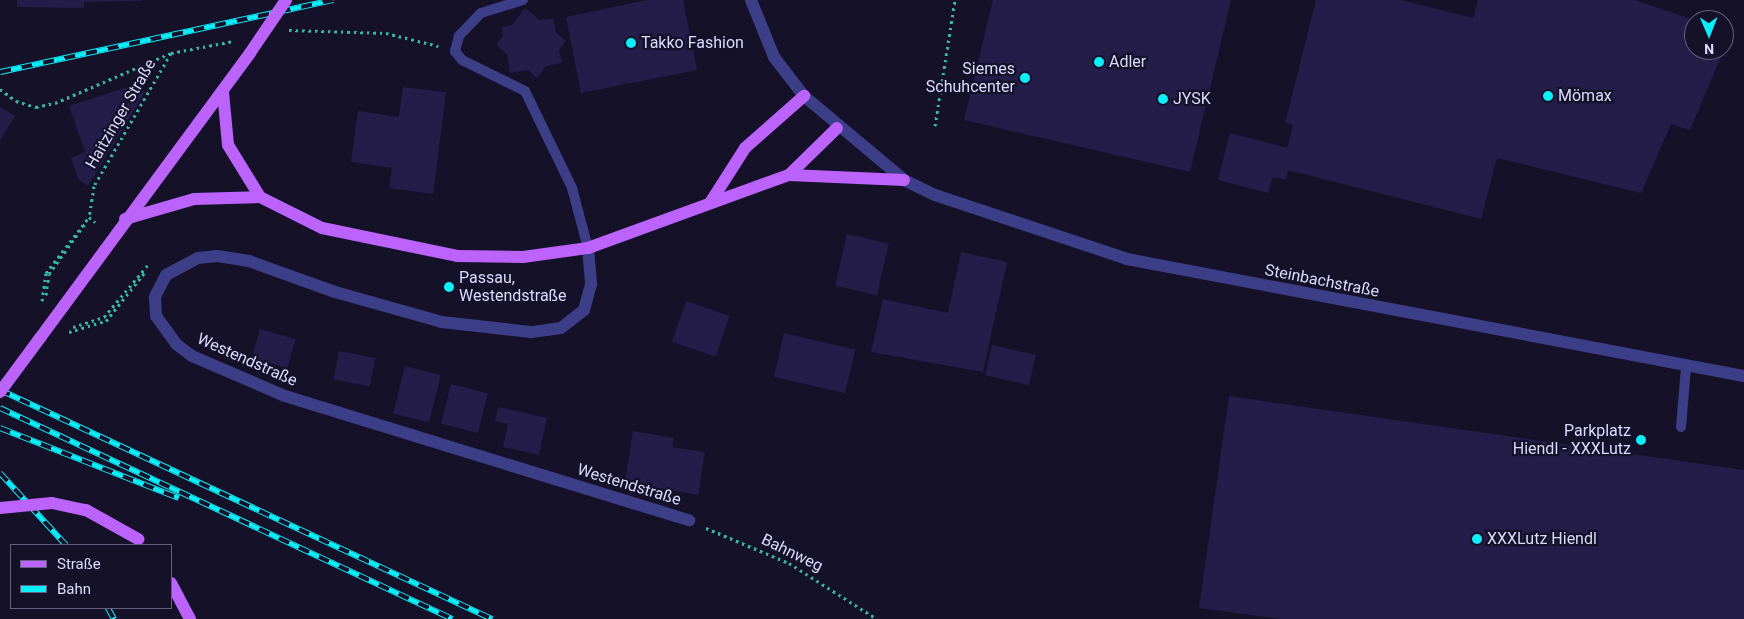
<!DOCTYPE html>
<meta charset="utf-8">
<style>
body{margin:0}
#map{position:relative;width:1744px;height:619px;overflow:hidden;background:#141129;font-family:Roboto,sans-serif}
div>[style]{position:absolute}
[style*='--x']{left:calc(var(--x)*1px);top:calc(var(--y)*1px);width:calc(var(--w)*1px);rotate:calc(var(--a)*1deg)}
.building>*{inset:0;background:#241d4a;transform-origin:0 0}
.path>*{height:3px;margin-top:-1.5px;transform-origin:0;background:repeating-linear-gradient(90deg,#32baab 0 2.5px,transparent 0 6.5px)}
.service>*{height:10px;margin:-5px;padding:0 5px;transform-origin:5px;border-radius:5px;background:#3d3e88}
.minor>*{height:12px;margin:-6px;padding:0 6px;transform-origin:6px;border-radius:6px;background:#3d3e88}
.tertiary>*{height:12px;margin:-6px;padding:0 6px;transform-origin:6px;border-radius:6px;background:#3d3e88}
.primary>*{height:12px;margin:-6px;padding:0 6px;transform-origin:6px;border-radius:6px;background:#bc63fc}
.rail>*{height:5.5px;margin-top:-2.75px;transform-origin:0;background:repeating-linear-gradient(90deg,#141129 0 11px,#09effb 0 22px);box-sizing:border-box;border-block:1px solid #09effb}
.primary-bridge>*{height:12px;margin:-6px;padding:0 6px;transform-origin:6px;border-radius:6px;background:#bc63fc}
.dots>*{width:14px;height:14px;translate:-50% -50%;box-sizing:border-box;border:2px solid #141129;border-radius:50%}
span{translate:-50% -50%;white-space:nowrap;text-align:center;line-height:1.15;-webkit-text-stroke:4.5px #141129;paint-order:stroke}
.poi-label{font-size:16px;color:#dcdafe}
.left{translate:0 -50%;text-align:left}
.right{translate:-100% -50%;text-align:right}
.street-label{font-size:16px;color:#dcdafe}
.legend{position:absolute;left:10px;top:544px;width:162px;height:65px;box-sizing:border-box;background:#141129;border:1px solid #64617e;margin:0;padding:6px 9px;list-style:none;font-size:15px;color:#dcdafe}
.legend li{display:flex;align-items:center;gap:10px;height:25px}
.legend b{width:25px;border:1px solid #64617e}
.north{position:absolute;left:1684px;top:10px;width:50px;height:50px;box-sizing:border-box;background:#141129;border:1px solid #64617e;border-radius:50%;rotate:179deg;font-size:14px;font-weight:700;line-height:20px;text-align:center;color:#dcdafe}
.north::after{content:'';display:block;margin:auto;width:18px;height:22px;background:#09effb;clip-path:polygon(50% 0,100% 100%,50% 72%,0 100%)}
</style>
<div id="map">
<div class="building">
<i style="clip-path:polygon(17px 0,142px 0,142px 1px,84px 2px,84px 8px,17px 7px)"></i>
<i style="clip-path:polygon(647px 0,683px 0,697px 70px,581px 93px,566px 17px)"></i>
<i style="clip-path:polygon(993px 0,1231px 0,1190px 172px,964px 120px)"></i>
<i style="clip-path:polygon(1316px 0,1401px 0,1473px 18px,1478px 0,1635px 0,1694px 20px,1694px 50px,1724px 50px,1690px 130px,1671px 124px,1641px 193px,1497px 158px,1481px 219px,1288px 170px,1286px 180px,1273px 177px,1268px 193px,1218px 180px,1230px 133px,1287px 148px,1293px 125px,1285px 123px)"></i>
<i style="clip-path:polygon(525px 8px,540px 20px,553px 18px,556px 33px,566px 41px,559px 50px,562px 63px,546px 66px,537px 78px,528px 70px,510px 73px,507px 54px,496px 45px,503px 36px,502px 27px,512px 25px)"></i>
<i style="clip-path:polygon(1724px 30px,1731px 32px,1724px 49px)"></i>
<i style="clip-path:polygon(137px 84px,145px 92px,88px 186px,78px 179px,71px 158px,85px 152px,69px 106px)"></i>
<i style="clip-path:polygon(403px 87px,446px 92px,433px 194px,389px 188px,392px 168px,351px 162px,358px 111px,399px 117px)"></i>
<i style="clip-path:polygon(0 107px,15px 116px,0 141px)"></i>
<i style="left:847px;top:234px;width:43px;height:53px;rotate:13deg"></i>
<i style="clip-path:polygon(961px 252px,1007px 262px,983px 372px,871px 352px,883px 299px,948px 313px)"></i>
<i style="left:686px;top:301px;width:46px;height:43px;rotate:19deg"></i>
<i style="left:260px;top:329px;width:37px;height:30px;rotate:16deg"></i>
<i style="left:784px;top:333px;width:73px;height:45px;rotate:13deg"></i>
<i style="left:992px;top:345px;width:45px;height:31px;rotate:13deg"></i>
<i style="left:339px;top:351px;width:37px;height:29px;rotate:11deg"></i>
<i style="left:405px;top:366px;width:37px;height:49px;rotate:14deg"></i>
<i style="left:451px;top:384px;width:38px;height:41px;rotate:14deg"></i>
<i style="clip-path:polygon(1229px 396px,1744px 470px,1744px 619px,1281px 619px,1199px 608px)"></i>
<i style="clip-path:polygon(498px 407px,547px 418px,539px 455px,503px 447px,508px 424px,495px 421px)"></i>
<i style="clip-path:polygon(633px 431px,674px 438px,672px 447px,705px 452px,698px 495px,625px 482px)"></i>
</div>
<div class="path">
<i style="--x:289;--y:30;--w:97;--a:1.8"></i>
<i style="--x:386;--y:33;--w:54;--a:14"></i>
<i style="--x:171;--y:53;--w:64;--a:-10.8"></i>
<i style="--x:0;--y:89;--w:20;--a:37"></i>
<i style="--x:16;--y:101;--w:21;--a:17"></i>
<i style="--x:36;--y:107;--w:19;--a:-12"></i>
<i style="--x:55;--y:103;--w:126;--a:-23.3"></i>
<i style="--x:171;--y:53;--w:154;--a:120.1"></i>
<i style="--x:94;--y:186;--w:31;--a:99"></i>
<i style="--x:89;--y:217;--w:8;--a:40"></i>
<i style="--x:935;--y:126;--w:128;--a:-81"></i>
<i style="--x:46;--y:295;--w:21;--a:-82"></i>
<i style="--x:49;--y:274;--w:65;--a:-54.4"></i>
<i style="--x:42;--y:301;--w:28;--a:-82"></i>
<i style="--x:46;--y:273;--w:71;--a:-52.5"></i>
<i style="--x:73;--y:327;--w:33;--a:-18"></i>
<i style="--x:104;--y:317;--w:68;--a:-49.8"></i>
<i style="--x:69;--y:332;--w:39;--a:-17"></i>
<i style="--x:106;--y:321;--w:63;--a:-51.5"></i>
<i style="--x:706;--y:528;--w:90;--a:22.9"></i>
<i style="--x:789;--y:563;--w:104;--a:32.5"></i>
</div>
<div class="service">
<i style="--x:523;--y:0;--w:44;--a:162.8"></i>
<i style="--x:481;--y:13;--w:32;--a:134"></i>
<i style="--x:459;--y:36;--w:16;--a:105"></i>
<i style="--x:455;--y:51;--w:11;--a:52"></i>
<i style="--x:462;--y:60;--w:70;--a:26.2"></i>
<i style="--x:525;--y:91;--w:108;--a:64.1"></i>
<i style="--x:572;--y:188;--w:62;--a:75.1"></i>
<i style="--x:1681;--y:427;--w:60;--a:-85.2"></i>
</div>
<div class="minor">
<i style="--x:588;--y:248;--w:36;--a:85"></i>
<i style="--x:591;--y:284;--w:27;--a:105"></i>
<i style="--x:584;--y:310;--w:29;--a:142"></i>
<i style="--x:561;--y:328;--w:30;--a:172"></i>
<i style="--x:531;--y:332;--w:90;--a:-173.6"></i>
<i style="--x:442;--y:322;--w:111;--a:-164.3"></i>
<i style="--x:335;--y:292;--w:91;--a:-160.2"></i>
<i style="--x:249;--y:261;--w:32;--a:-171"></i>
<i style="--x:217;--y:256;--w:19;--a:174"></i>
<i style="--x:198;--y:258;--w:36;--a:152"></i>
<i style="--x:166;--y:275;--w:25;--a:117"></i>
<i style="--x:155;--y:297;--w:19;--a:87"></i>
<i style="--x:156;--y:316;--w:34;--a:54"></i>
<i style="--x:176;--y:344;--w:20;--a:37"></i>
<i style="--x:192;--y:356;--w:101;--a:23.3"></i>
<i style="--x:285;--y:396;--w:423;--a:17.1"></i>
</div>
<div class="tertiary">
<i style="--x:751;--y:0;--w:61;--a:68"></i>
<i style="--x:774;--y:57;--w:49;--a:52.4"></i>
<i style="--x:804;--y:96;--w:131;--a:40"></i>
<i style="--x:904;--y:180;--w:34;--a:26"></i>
<i style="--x:935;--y:195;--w:202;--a:18.4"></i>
<i style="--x:1127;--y:259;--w:628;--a:10.74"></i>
</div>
<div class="primary">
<i style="--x:223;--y:92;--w:53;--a:84.6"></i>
<i style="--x:228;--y:145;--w:61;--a:58.4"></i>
<i style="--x:789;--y:175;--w:67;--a:-44.4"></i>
<i style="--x:710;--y:203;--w:65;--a:-57.5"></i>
<i style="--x:745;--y:148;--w:79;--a:-41.4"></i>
<i style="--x:125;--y:219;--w:72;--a:-16.2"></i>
<i style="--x:194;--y:199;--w:66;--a:-1.7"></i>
<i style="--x:260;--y:197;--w:69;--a:26.6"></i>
<i style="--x:322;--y:228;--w:138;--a:11.7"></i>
<i style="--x:457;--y:256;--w:66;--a:0.9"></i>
<i style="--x:523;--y:257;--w:66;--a:-7.9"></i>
<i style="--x:588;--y:248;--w:214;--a:-20"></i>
<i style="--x:789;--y:175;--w:115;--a:2.5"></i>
<i style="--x:40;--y:338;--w:354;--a:-53.6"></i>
<i style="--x:171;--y:583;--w:41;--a:62.2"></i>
</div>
<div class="rail">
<i style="--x:0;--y:72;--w:341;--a:-12.2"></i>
<i style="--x:0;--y:390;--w:543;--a:24.96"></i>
<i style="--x:0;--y:408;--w:499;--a:25"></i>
<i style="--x:0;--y:428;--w:192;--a:21.4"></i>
<i style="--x:0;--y:473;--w:98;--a:47.5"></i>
<i style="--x:108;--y:608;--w:13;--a:61"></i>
</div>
<div class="primary-bridge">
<i style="--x:250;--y:53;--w:64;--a:-55.8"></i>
<i style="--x:0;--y:392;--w:67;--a:-53.5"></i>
<i style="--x:0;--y:508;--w:52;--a:-5.5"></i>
<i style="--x:52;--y:503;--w:35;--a:12"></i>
<i style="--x:86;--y:510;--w:60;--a:29.1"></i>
</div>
<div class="dots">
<i style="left:631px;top:43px;background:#09effb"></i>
<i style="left:1099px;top:62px;background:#09effb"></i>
<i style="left:1025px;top:78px;background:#09effb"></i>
<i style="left:1548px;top:96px;background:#09effb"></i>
<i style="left:1163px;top:99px;background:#09effb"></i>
<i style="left:449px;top:287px;background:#09effb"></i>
<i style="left:1641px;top:440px;background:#09effb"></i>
<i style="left:1477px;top:539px;background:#09effb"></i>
</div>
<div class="poi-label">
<span class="left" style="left:641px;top:43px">Takko Fashion</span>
<span class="left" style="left:1109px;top:62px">Adler</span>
<span class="right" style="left:1015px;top:78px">Siemes<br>Schuhcenter</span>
<span class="left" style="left:1558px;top:96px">Mömax</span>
<span class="left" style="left:1173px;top:99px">JYSK</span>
<span class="left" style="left:459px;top:287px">Passau,<br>Westendstraße</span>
<span class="right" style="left:1631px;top:440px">Parkplatz<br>Hiendl - XXXLutz</span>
<span class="left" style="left:1487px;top:539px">XXXLutz Hiendl</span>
</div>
<div class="street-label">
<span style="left:121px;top:114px;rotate:-60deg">Haitzinger Straße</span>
<span style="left:1322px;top:281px;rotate:11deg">Steinbachstraße</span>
<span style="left:247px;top:360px;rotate:24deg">Westendstraße</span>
<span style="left:629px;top:485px;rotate:17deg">Westendstraße</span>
<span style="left:792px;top:553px;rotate:26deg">Bahnweg</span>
</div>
<ul class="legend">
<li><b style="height:6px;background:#bc63fc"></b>Straße</li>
<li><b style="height:6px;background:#09effb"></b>Bahn</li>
</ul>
<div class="north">N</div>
</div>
